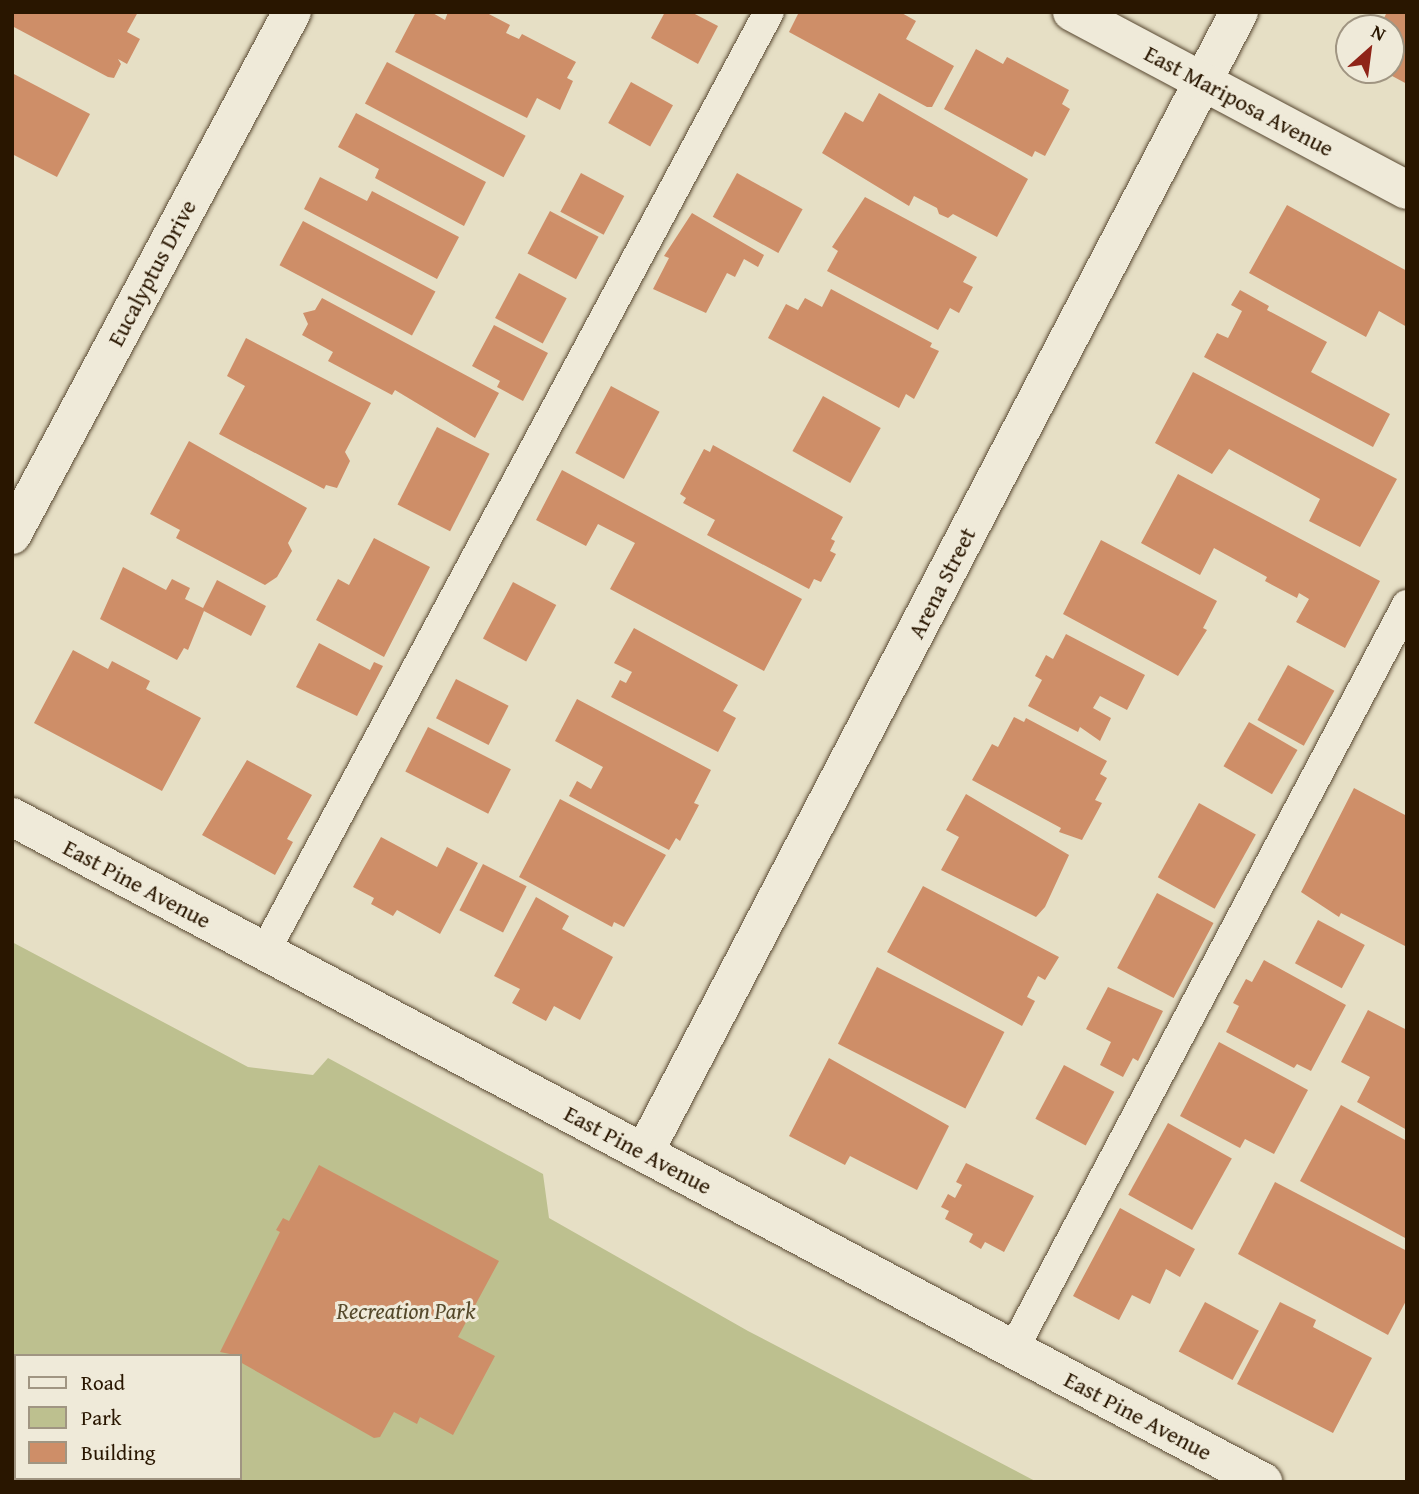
<!DOCTYPE html>
<style>
body{margin:0}
#map{position:relative;width:1419px;height:1494px;overflow:hidden;background:#e6dfc5;font-family:"Gentium Book Plus",serif}
div>[style]{position:absolute}
[style*='--x']{left:calc(var(--x)*1px);top:calc(var(--y)*1px);width:calc(var(--w)*1px);rotate:calc(var(--a)*1deg)}
.green>*{inset:0;background:#bdc08f}
.building>*{inset:0;background:#ce8e68;transform-origin:0 0}
.roads{filter:drop-shadow(0 0 2px #584831) drop-shadow(0 0 2px #584831)}
.service>*{height:30px;margin:-15px;padding:0 15px;transform-origin:15px;border-radius:15px;background:#efead9}
.minor>*{height:38px;margin:-19px;padding:0 19px;transform-origin:19px;border-radius:19px;background:#efead9}
.tertiary>*{height:38px;margin:-19px;padding:0 19px;transform-origin:19px;border-radius:19px;background:#efead9}
span{translate:-50% -50%;white-space:nowrap;text-align:center;line-height:1.15;-webkit-text-stroke:6px #efead9;paint-order:stroke}
.street-label{font-size:23px;color:#291600}
.park-label{font-size:23px;color:#55492b;font-style:italic}
.frame{position:absolute;inset:0;border:14px solid #291600;pointer-events:none}
.legend{position:absolute;left:14px;top:1354px;width:228px;height:126px;box-sizing:border-box;background:#efead9;border:2px solid #a09582;margin:0;padding:9px 12px;list-style:none;font-size:21px;color:#291600}
.legend li{display:flex;align-items:center;gap:14px;height:35px}
.legend b{width:35px;border:2px solid #a09582}
.north{position:absolute;left:1335px;top:14px;width:70px;height:70px;box-sizing:border-box;background:#efead9;border:2px solid #a09582;border-radius:50%;rotate:28deg;font-size:19px;font-weight:700;line-height:28px;text-align:center;color:#291600}
.north::after{content:'';display:block;margin:auto;width:24px;height:32px;background:#8f2418;clip-path:polygon(50% 0,100% 100%,50% 72%,0 100%)}
</style>
<div id="map">
<div class="green">
<i style="clip-path:polygon(evenodd,12px 942px,248px 1067px,313px 1075px,328px 1058px,543px 1174px,549px 1218px,748px 1331px,1037px 1482px,12px 1482px,12px 942px,16px 1356px,240px 1356px,240px 1478px,16px 1478px,16px 1356px)"></i>
</div>
<div class="building">
<i style="clip-path:polygon(12px 12px,138px 12px,127px 32px,140px 39px,127px 64px,118px 59px,121px 64px,114px 78px,108px 77px,12px 26px)"></i>
<i style="clip-path:polygon(416px 12px,431px 12px,445px 20px,448px 12px,485px 12px,510px 25px,506px 33px,519px 39px,522px 34px,576px 62px,567px 78px,573px 81px,560px 110px,537px 98px,527px 118px,395px 52px)"></i>
<i style="clip-path:polygon(665px 12px,691px 12px,718px 26px,698px 64px,651px 38px)"></i>
<i style="clip-path:polygon(799px 12px,900px 12px,916px 21px,906px 39px,954px 66px,932px 107px,927px 107px,789px 32px)"></i>
<i style="clip-path:polygon(1387px 12px,1407px 12px,1407px 84px,1381px 70px,1391px 70px,1391px 28px,1379px 28px)"></i>
<i style="clip-path:polygon(976px 49px,1003px 64px,1007px 57px,1069px 90px,1062px 104px,1070px 109px,1045px 156px,1035px 151px,1032px 157px,944px 109px)"></i>
<i style="left:387px;top:62px;width:157px;height:47px;rotate:28deg"></i>
<i style="clip-path:polygon(12px 73px,90px 114px,57px 177px,12px 154px)"></i>
<i style="left:631px;top:82px;width:48px;height:47px;rotate:29deg"></i>
<i style="clip-path:polygon(879px 93px,1028px 179px,997px 237px,953px 214px,948px 218px,939px 214px,937px 208px,914px 196px,909px 206px,822px 153px,845px 112px,863px 122px)"></i>
<i style="clip-path:polygon(356px 113px,486px 182px,464px 226px,375px 178px,379px 169px,338px 147px)"></i>
<i style="left:581px;top:173px;width:49px;height:44px;rotate:28deg"></i>
<i style="left:737px;top:173px;width:75px;height:50px;rotate:29deg"></i>
<i style="clip-path:polygon(320px 177px,367px 201px,372px 191px,459px 237px,437px 279px,304px 209px)"></i>
<i style="clip-path:polygon(865px 197px,977px 257px,963px 282px,973px 287px,959px 313px,950px 308px,938px 330px,827px 271px,838px 251px,832px 247px)"></i>
<i style="clip-path:polygon(1287px 205px,1407px 271px,1407px 327px,1379px 311px,1366px 337px,1249px 273px)"></i>
<i style="left:550px;top:211px;width:55px;height:48px;rotate:28deg"></i>
<i style="clip-path:polygon(692px 213px,764px 255px,758px 267px,744px 259px,735px 277px,727px 273px,706px 313px,653px 289px,669px 258px,664px 256px)"></i>
<i style="left:303px;top:221px;width:150px;height:50px;rotate:28deg"></i>
<i style="left:519px;top:273px;width:54px;height:51px;rotate:28deg"></i>
<i style="clip-path:polygon(831px 289px,932px 343px,930px 347px,939px 351px,914px 399px,906px 394px,899px 408px,768px 338px,786px 304px,798px 310px,805px 298px,822px 307px)"></i>
<i style="clip-path:polygon(1240px 290px,1269px 306px,1267px 310px,1327px 342px,1311px 372px,1390px 414px,1373px 447px,1204px 357px,1217px 333px,1228px 338px,1242px 311px,1231px 305px)"></i>
<i style="clip-path:polygon(322px 298px,499px 393px,475px 438px,395px 390px,392px 395px,328px 361px,333px 352px,302px 335px,308px 324px,303px 313px,315px 310px)"></i>
<i style="clip-path:polygon(494px 325px,548px 353px,523px 401px,497px 387px,500px 381px,472px 366px)"></i>
<i style="clip-path:polygon(246px 338px,371px 403px,345px 452px,350px 461px,337px 488px,326px 485px,324px 489px,219px 434px,245px 386px,227px 376px)"></i>
<i style="clip-path:polygon(1193px 372px,1397px 479px,1360px 547px,1309px 521px,1320px 499px,1229px 449px,1212px 474px,1155px 443px)"></i>
<i style="left:611px;top:386px;width:55px;height:76px;rotate:28deg"></i>
<i style="left:823px;top:396px;width:66px;height:63px;rotate:29deg"></i>
<i style="left:437px;top:427px;width:59px;height:87px;rotate:27deg"></i>
<i style="clip-path:polygon(189px 441px,307px 508px,288px 543px,292px 551px,277px 577px,265px 585px,176px 538px,180px 530px,150px 514px)"></i>
<i style="clip-path:polygon(713px 445px,843px 517px,831px 539px,835px 541px,830px 551px,836px 554px,821px 582px,814px 579px,809px 589px,707px 535px,715px 520px,683px 503px,686px 498px,680px 494px,704px 449px,710px 452px)"></i>
<i style="clip-path:polygon(562px 470px,802px 599px,764px 671px,610px 589px,635px 543px,598px 524px,586px 546px,536px 520px)"></i>
<i style="clip-path:polygon(1178px 474px,1380px 581px,1345px 648px,1296px 622px,1309px 599px,1299px 593px,1297px 598px,1265px 581px,1267px 577px,1214px 548px,1200px 575px,1141px 543px)"></i>
<i style="clip-path:polygon(374px 538px,430px 567px,384px 657px,316px 620px,338px 579px,349px 585px)"></i>
<i style="clip-path:polygon(1101px 540px,1217px 601px,1203px 628px,1207px 630px,1178px 676px,1063px 614px)"></i>
<i style="clip-path:polygon(123px 567px,166px 590px,172px 579px,190px 588px,185px 599px,203px 608px,217px 580px,266px 606px,251px 636px,204px 611px,188px 650px,184px 648px,177px 660px,100px 619px)"></i>
<i style="left:513px;top:582px;width:49px;height:64px;rotate:28deg"></i>
<i style="clip-path:polygon(634px 628px,738px 685px,723px 711px,736px 718px,718px 752px,611px 697px,620px 680px,626px 683px,632px 672px,614px 663px)"></i>
<i style="clip-path:polygon(1066px 634px,1145px 675px,1127px 710px,1100px 696px,1093px 708px,1111px 718px,1100px 741px,1080px 727px,1078px 732px,1028px 706px,1042px 680px,1035px 676px,1046px 655px,1053px 659px)"></i>
<i style="clip-path:polygon(319px 643px,370px 670px,374px 662px,383px 666px,357px 716px,296px 687px)"></i>
<i style="clip-path:polygon(73px 650px,108px 669px,112px 661px,150px 681px,146px 689px,201px 718px,162px 791px,34px 723px)"></i>
<i style="left:1288px;top:665px;width:53px;height:63px;rotate:29deg"></i>
<i style="left:456px;top:679px;width:59px;height:44px;rotate:27deg"></i>
<i style="clip-path:polygon(577px 699px,711px 770px,694px 803px,699px 805px,680px 841px,676px 838px,669px 850px,569px 796px,577px 781px,591px 789px,603px 767px,555px 741px)"></i>
<i style="clip-path:polygon(1014px 717px,1024px 722px,1026px 718px,1107px 761px,1100px 774px,1107px 778px,1095px 800px,1102px 803px,1082px 840px,1059px 832px,1061px 828px,972px 780px,992px 744px,998px 747px)"></i>
<i style="left:1249px;top:722px;width:56px;height:51px;rotate:30deg"></i>
<i style="left:428px;top:727px;width:93px;height:50px;rotate:27deg"></i>
<i style="clip-path:polygon(247px 760px,312px 795px,287px 839px,293px 842px,275px 875px,202px 835px)"></i>
<i style="clip-path:polygon(1354px 788px,1407px 816px,1407px 947px,1341px 913px,1339px 917px,1301px 892px)"></i>
<i style="clip-path:polygon(966px 794px,1069px 855px,1045px 907px,1036px 917px,941px 870px,959px 837px,946px 830px)"></i>
<i style="clip-path:polygon(560px 799px,666px 855px,624px 927px,614px 922px,612px 927px,519px 877px)"></i>
<i style="left:1199px;top:803px;width:65px;height:85px;rotate:29deg"></i>
<i style="clip-path:polygon(381px 837px,437px 867px,447px 847px,478px 863px,440px 934px,397px 910px,393px 916px,371px 904px,374px 898px,353px 887px)"></i>
<i style="left:483px;top:864px;width:49px;height:52px;rotate:27deg"></i>
<i style="clip-path:polygon(923px 886px,1059px 957px,1045px 980px,1038px 976px,1027px 997px,1035px 1001px,1022px 1026px,887px 952px)"></i>
<i style="left:1157px;top:893px;width:64px;height:85px;rotate:28deg"></i>
<i style="clip-path:polygon(536px 897px,569px 916px,562px 929px,613px 957px,580px 1020px,554px 1006px,546px 1021px,512px 1003px,520px 989px,494px 976px)"></i>
<i style="left:1318px;top:920px;width:53px;height:49px;rotate:28deg"></i>
<i style="clip-path:polygon(1264px 960px,1346px 1005px,1311px 1071px,1297px 1064px,1294px 1068px,1226px 1032px,1239px 1006px,1233px 1003px,1246px 979px,1252px 982px)"></i>
<i style="left:877px;top:967px;width:143px;height:86px;rotate:27deg"></i>
<i style="clip-path:polygon(1108px 987px,1163px 1011px,1138px 1061px,1133px 1058px,1123px 1077px,1100px 1065px,1111px 1042px,1086px 1029px)"></i>
<i style="clip-path:polygon(1368px 1010px,1407px 1030px,1407px 1130px,1357px 1102px,1370px 1077px,1341px 1062px)"></i>
<i style="clip-path:polygon(1219px 1042px,1308px 1090px,1274px 1154px,1245px 1139px,1240px 1148px,1180px 1116px)"></i>
<i style="clip-path:polygon(829px 1058px,949px 1126px,917px 1190px,850px 1156px,845px 1165px,789px 1136px)"></i>
<i style="left:1064px;top:1065px;width:57px;height:61px;rotate:28deg"></i>
<i style="clip-path:polygon(1341px 1105px,1407px 1141px,1407px 1239px,1300px 1181px)"></i>
<i style="left:1168px;top:1123px;width:73px;height:82px;rotate:29deg"></i>
<i style="clip-path:polygon(966px 1163px,1034px 1196px,1004px 1252px,985px 1242px,981px 1249px,969px 1242px,973px 1234px,945px 1219px,949px 1211px,941px 1207px,948px 1194px,955px 1198px,962px 1185px,956px 1182px)"></i>
<i style="clip-path:polygon(319px 1165px,499px 1261px,458px 1337px,495px 1356px,453px 1435px,420px 1417px,417px 1424px,394px 1412px,380px 1437px,374px 1438px,240px 1362px,240px 1356px,220px 1352px,280px 1232px,276px 1230px,283px 1218px,289px 1221px)"></i>
<i style="clip-path:polygon(1275px 1182px,1407px 1251px,1407px 1299px,1388px 1335px,1238px 1254px)"></i>
<i style="clip-path:polygon(1120px 1208px,1195px 1249px,1180px 1277px,1166px 1269px,1150px 1304px,1132px 1295px,1119px 1320px,1073px 1296px)"></i>
<i style="left:1205px;top:1302px;width:61px;height:56px;rotate:28deg"></i>
<i style="clip-path:polygon(1280px 1302px,1316px 1320px,1313px 1327px,1372px 1358px,1333px 1433px,1237px 1384px)"></i>
</div>
<div class="roads">
<div class="service">
<i style="--x:264;--y:953;--w:1068;--a:-61.78"></i>
<i style="--x:1013;--y:1350;--w:843;--a:-62.13"></i>
</div>
<div class="minor">
<i style="--x:12;--y:535;--w:593;--a:-61.84"></i>
<i style="--x:12;--y:817;--w:1417;--a:27.99"></i>
<i style="--x:644;--y:1153;--w:1287;--a:-62.46"></i>
</div>
<div class="tertiary">
<i style="--x:1072;--y:12;--w:379;--a:28"></i>
</div>
</div>
<div class="street-label">
<span style="left:1239px;top:101px;rotate:28deg">East Mariposa Avenue</span>
<span style="left:152px;top:273px;rotate:-62deg">Eucalyptus Drive</span>
<span style="left:942px;top:583px;rotate:-63deg">Arena Street</span>
<span style="left:137px;top:884px;rotate:28deg">East Pine Avenue</span>
<span style="left:638px;top:1150px;rotate:28deg">East Pine Avenue</span>
<span style="left:1138px;top:1416px;rotate:28deg">East Pine Avenue</span>
</div>
<div class="park-label">
<span style="left:406px;top:1311px">Recreation Park</span>
</div>
<div class="frame"></div>
<ul class="legend">
<li><b style="height:9px;background:#efead9"></b>Road</li>
<li><b style="height:19px;background:#bdc08f"></b>Park</li>
<li><b style="height:19px;background:#ce8e68"></b>Building</li>
</ul>
<div class="north">N</div>
</div>
